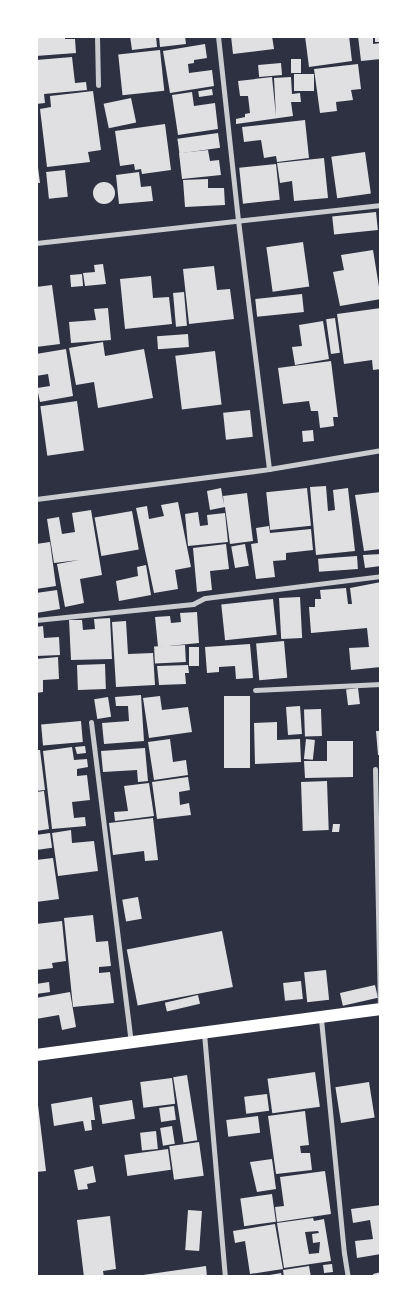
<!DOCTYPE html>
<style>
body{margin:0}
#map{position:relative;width:417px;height:1313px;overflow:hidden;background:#2d3142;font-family:"Fira Sans",sans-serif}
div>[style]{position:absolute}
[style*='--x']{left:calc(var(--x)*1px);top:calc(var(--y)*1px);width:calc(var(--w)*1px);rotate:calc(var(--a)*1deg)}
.building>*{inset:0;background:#e0e0e3;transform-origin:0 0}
.round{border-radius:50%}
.minor>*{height:5px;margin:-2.5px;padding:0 2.5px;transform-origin:2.5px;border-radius:2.5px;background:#caccd0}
.primary>*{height:12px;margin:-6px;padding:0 6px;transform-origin:6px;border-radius:6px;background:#fff}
span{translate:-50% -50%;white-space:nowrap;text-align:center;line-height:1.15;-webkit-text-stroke:5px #fff;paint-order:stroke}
.frame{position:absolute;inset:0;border:38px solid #fff;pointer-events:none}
</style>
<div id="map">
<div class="building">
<i style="clip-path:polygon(36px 36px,65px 36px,65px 39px,75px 39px,76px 53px,36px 56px)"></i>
<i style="clip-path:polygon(130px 36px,156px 36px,157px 47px,132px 50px)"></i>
<i style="clip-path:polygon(159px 36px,185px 36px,186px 44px,160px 47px)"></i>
<i style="clip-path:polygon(231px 36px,272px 36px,274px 49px,233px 54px)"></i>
<i style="clip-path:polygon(305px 36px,349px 36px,352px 61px,309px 67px)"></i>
<i style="clip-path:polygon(358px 36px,373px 36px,373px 44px,381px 43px,381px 59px,361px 61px)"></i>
<i style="left:375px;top:36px;width:6px;height:6px"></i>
<i style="clip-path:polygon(205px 44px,207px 58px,194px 60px,194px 63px,188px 64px,189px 73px,212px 70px,214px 86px,170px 93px,163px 51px)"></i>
<i style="left:160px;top:50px;width:41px;height:42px;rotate:84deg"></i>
<i style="clip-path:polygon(72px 57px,75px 83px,86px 82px,87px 90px,44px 94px,45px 103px,36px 104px,36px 60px)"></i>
<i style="left:291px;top:59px;width:10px;height:14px"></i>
<i style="left:281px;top:63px;width:12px;height:23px;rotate:85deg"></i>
<i style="clip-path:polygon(358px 64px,361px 89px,351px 90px,353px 100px,336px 102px,337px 111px,320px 113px,314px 69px)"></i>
<i style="left:294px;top:74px;width:20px;height:17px"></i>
<i style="clip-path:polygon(272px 77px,276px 116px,274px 78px,291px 77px,292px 94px,300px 93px,301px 102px,291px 102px,293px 116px,236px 124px,236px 119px,245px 117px,245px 114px,250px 113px,248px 96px,240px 96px,238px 81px)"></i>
<i style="left:212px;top:89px;width:6px;height:14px;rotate:81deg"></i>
<i style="clip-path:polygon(93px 91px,101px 150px,88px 152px,90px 162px,47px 167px,40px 109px,51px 107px,50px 96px)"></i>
<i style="clip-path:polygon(192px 92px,194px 106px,215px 103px,218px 129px,178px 135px,172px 95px)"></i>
<i style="left:131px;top:98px;width:25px;height:28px;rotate:78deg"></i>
<i style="clip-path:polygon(305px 120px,309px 158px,277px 162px,276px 156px,264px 158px,261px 140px,244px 142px,242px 127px)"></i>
<i style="clip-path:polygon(165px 124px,171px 170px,142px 174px,141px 169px,135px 170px,134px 164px,120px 166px,115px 131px)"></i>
<i style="left:218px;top:133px;width:15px;height:41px;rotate:82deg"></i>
<i style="clip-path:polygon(208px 150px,210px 161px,219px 160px,221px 175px,182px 179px,179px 153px)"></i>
<i style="clip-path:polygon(36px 152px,40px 183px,36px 183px)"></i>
<i style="left:365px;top:152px;width:42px;height:34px;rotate:82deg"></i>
<i style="clip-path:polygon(324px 158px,328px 198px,294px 201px,292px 181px,280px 183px,277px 163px)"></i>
<i style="left:276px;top:164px;width:36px;height:37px;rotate:84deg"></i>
<i style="left:65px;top:170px;width:27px;height:19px;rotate:84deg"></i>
<i style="clip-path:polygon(139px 172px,141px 187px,151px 186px,153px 201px,119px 204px,116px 175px)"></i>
<i style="clip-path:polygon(208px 179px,208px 188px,224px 188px,225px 205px,185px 207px,183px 180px)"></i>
<i class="round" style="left:93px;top:182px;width:22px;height:22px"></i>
<i style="left:376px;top:212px;width:18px;height:44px;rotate:84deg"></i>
<i style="left:303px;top:242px;width:45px;height:37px;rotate:82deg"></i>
<i style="clip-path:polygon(373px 250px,381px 299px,340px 306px,333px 272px,344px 270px,341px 255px)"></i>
<i style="clip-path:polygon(103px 264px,106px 284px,85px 286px,83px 273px,95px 272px,94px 265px)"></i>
<i style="clip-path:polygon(214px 266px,217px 290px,230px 289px,234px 319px,189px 324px,183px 269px)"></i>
<i style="left:82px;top:274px;width:12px;height:12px;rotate:85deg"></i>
<i style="clip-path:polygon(151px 276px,153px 298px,169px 297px,172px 324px,125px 329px,120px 279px)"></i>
<i style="clip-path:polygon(52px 285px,60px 344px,36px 347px,36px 287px)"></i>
<i style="left:184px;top:292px;width:34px;height:11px;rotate:85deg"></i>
<i style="left:302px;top:294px;width:18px;height:47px;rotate:84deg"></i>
<i style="clip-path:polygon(108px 308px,111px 340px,71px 343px,69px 322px,96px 320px,94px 309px)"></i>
<i style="clip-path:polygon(381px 308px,381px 369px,373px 370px,372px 360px,344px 364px,337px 314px)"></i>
<i style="left:335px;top:318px;width:35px;height:9px;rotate:82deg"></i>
<i style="clip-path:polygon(323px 321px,329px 359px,295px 365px,292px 347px,302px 346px,299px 325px)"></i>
<i style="left:188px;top:334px;width:13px;height:31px;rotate:86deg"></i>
<i style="clip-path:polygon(103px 342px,105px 356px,144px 349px,153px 398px,98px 408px,94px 382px,76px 385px,69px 348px)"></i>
<i style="clip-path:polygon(66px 349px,73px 396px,40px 402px,37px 388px,50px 386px,48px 374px,36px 376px,36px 354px)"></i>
<i style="left:215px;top:351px;width:54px;height:40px;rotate:83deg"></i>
<i style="clip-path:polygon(331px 361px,338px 417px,333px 417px,334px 426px,320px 428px,318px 411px,311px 411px,309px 401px,283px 404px,278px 368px)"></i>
<i style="left:77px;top:401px;width:50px;height:37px;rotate:82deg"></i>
<i style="left:250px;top:410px;width:27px;height:27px;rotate:84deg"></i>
<i style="left:313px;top:430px;width:11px;height:11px;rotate:85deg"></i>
<i style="clip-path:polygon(326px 486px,328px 511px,335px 510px,333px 490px,348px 488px,355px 551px,316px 555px,310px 487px)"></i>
<i style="clip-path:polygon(221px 488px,224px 505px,223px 496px,247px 493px,253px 541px,230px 544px,225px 507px,210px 510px,207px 491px)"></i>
<i style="left:307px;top:488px;width:38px;height:41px;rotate:84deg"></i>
<i style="clip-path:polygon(381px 492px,381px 549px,364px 551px,355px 495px)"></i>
<i style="clip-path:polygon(178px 502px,191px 567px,175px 570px,178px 589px,154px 593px,136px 508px,147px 506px,149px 519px,164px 516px,161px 505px)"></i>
<i style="clip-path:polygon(91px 510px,102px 575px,80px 579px,84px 603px,65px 607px,57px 564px,79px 560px,54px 563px,47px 519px,59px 517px,62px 534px,75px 532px,72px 513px)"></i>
<i style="left:132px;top:511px;width:39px;height:38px;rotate:80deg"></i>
<i style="clip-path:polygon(198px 512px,200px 526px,208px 525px,207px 515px,225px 513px,228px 542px,188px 546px,185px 514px)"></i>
<i style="clip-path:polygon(269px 526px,270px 533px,311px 529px,313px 550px,286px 553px,286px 560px,273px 561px,275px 577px,256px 579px,251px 544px,258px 543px,256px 528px)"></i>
<i style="clip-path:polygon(50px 542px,56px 586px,36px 589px,36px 544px)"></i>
<i style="clip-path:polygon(226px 544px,229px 569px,210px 571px,212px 590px,197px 592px,193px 548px)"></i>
<i style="left:245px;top:544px;width:22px;height:14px;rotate:80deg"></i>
<i style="clip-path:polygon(381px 554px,381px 566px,365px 568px,363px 555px)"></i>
<i style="left:357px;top:556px;width:13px;height:39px;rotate:86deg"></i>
<i style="clip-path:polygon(146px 565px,151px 595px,119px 601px,116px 581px,138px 576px,137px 567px)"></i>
<i style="clip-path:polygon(381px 582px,381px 667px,351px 670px,349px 648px,369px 647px,367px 628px,311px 633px,309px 607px,315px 607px,315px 599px,321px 599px,320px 590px,346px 588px,348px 604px,352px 604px,350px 588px)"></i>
<i style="clip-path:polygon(57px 590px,60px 609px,36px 613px,36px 593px)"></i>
<i style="left:300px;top:597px;width:41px;height:21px;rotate:87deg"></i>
<i style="left:273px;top:599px;width:36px;height:52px;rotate:84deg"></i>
<i style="clip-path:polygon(197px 612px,199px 643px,158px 647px,155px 617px,170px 616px,171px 623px,181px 622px,180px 613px)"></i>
<i style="clip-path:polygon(110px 618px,112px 659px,71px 660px,69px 620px,82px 620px,83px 630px,95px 629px,94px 619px)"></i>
<i style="clip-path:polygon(126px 621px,128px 654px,153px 653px,155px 685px,116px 687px,112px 622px)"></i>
<i style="clip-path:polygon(43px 626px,44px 638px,59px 637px,60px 655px,36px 656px,36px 627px)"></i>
<i style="left:284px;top:641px;width:37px;height:28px;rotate:85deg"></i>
<i style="clip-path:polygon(250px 644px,253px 678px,236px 679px,235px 666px,219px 667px,219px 672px,207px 673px,205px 647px)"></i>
<i style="left:185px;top:645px;width:17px;height:31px;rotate:87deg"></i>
<i style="left:189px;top:647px;width:10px;height:19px"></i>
<i style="clip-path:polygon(58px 657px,59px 679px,43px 680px,43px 692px,36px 693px,36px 659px)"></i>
<i style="left:105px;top:664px;width:25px;height:28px;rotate:88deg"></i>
<i style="clip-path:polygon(188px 665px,189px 673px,185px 673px,186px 684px,159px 685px,157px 666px)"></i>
<i style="left:358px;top:688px;width:16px;height:12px;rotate:83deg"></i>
<i style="clip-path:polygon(141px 695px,144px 741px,104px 744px,102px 723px,129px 721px,128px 706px,116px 706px,115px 697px)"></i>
<i style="clip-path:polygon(160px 696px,162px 710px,188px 707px,192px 732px,149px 738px,143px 698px)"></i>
<i style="left:224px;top:696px;width:26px;height:72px"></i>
<i style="left:108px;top:697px;width:20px;height:14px;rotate:81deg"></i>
<i style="left:300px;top:706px;width:28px;height:14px;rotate:86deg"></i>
<i style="left:321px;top:709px;width:27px;height:17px;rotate:88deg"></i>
<i style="left:81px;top:721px;width:21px;height:40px;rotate:85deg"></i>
<i style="clip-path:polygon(277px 722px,277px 740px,300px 739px,301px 762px,255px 764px,254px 723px)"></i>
<i style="clip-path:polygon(376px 731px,381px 731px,381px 755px,378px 755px)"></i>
<i style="clip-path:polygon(170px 739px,173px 762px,186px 760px,188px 775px,154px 780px,148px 742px)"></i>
<i style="left:306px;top:739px;width:9px;height:20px;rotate:6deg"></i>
<i style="clip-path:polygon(327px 741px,353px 741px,353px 777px,305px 778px,304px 761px,327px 761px)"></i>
<i style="clip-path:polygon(85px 746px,86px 753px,77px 754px,75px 747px)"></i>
<i style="clip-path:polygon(72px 747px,74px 760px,87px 759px,88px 767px,77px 769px,77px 776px,87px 775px,90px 800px,72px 802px,74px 818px,85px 817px,86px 826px,52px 829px,43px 751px)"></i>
<i style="clip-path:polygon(145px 748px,148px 781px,138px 782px,137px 770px,103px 772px,101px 751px)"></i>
<i style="clip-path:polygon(36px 750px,40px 750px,45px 790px,36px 791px)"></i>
<i style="clip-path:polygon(188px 777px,190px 790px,179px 792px,180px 805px,189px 803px,191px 815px,157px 819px,152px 782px)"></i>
<i style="left:327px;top:781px;width:49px;height:26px;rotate:88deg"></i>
<i style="clip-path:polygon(149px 783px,154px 816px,115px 821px,114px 812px,128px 811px,124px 786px)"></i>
<i style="clip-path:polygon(44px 791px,49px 829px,36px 831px,36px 792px)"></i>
<i style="clip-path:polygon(153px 818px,158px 860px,145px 861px,144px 851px,113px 855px,109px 823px)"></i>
<i style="clip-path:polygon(333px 824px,340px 824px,339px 832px,332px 832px)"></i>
<i style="clip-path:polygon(71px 830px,72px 843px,94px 841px,98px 871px,58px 876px,52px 833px)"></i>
<i style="left:50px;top:833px;width:15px;height:14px;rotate:82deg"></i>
<i style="clip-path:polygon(53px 858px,59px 899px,36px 902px,36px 860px)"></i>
<i style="left:138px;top:897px;width:22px;height:16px;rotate:80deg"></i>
<i style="clip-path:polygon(93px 915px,96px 942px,108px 941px,111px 966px,99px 967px,99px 973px,110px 972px,114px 1003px,73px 1007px,64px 918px)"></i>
<i style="clip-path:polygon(62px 921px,66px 961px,52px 963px,53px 968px,36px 970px,36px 924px)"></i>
<i style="left:222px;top:931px;width:57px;height:97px;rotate:79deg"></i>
<i style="left:326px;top:970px;width:30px;height:22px;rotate:84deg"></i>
<i style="left:301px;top:981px;width:18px;height:18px;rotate:84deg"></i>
<i style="clip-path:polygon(49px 982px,50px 992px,36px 994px,36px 984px)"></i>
<i style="left:375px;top:985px;width:13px;height:36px;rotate:77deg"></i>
<i style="clip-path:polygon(70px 992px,76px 1027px,62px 1030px,59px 1015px,36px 1019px,36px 998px)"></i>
<i style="left:198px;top:995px;width:9px;height:34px;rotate:77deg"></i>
<i style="left:315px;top:1072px;width:35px;height:48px;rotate:82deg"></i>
<i style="left:187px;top:1075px;width:66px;height:14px;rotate:81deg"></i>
<i style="left:172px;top:1078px;width:26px;height:32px;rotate:83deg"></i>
<i style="left:369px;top:1082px;width:36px;height:34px;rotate:81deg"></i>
<i style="left:267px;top:1094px;width:17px;height:23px;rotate:83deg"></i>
<i style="clip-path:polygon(92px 1097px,95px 1120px,91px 1120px,92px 1130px,85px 1131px,83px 1121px,54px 1126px,51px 1104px)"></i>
<i style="left:132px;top:1100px;width:19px;height:33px;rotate:81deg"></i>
<i style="clip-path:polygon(36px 1105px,38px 1105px,46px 1171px,36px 1172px)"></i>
<i style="left:174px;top:1106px;width:14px;height:15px;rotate:82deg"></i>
<i style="clip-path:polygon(305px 1111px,309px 1145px,300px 1146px,301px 1153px,310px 1153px,312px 1170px,276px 1174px,268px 1116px)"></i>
<i style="left:258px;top:1116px;width:17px;height:32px;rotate:83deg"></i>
<i style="left:172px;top:1126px;width:18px;height:12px;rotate:81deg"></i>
<i style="left:156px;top:1131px;width:18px;height:16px;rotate:84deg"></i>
<i style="left:199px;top:1142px;width:34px;height:30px;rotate:82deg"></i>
<i style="left:168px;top:1149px;width:21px;height:44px;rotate:82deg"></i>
<i style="clip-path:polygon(272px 1159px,276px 1189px,257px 1192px,250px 1162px)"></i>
<i style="clip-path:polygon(93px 1166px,96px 1182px,87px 1184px,88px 1189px,78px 1190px,74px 1170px)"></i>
<i style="clip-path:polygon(325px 1171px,331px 1214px,277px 1222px,275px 1207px,284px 1206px,280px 1177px)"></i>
<i style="left:272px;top:1194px;width:28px;height:32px;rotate:82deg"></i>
<i style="clip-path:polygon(381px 1205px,381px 1254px,357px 1258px,355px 1241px,373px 1239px,370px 1220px,353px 1223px,351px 1209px)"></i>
<i style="left:188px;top:1210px;width:14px;height:40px;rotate:4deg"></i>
<i style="clip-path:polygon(110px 1216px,116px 1269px,103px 1271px,104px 1277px,84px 1277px,77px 1220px)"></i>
<i style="clip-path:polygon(evenodd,313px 1218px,314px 1221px,324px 1219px,331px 1261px,284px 1268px,277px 1223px,313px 1218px,318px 1231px,319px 1233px,312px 1234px,313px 1243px,320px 1242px,319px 1253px,309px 1254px,305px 1232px,318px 1231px)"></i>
<i style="clip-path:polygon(275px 1224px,283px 1269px,250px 1274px,245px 1241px,235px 1243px,233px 1231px)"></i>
<i style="left:332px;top:1264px;width:8px;height:9px;rotate:83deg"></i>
<i style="clip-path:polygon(206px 1266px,207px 1277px,136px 1277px,136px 1276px)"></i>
<i style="clip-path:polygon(309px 1266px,311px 1277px,284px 1277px,283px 1270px)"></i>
<i style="clip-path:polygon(381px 1272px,381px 1277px,374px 1277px,373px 1274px)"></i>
<i style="clip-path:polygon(281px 1273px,282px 1277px,264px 1277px,264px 1276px)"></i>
</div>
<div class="minor">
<i style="--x:97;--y:36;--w:49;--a:88.8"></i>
<i style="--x:218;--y:36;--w:185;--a:83.8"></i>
<i style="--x:238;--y:220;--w:251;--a:82.9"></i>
<i style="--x:36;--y:243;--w:347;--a:-6.3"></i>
<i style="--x:36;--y:499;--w:235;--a:-7.3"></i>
<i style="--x:269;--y:469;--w:114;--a:-9.6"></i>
<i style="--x:36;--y:620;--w:158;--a:-5.8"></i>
<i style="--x:193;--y:604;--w:13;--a:-27"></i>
<i style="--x:205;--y:598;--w:177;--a:-7.1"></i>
<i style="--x:255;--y:690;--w:126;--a:-2.7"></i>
<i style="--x:91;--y:722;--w:322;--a:82.9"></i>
<i style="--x:375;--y:769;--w:239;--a:88.8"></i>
<i style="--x:321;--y:1019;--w:235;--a:84.4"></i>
<i style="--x:344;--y:1253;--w:24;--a:81"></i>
<i style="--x:204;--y:1033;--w:245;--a:85.1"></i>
</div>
<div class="primary">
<i style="--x:36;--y:1055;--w:348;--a:-7.6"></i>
</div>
<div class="frame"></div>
</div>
